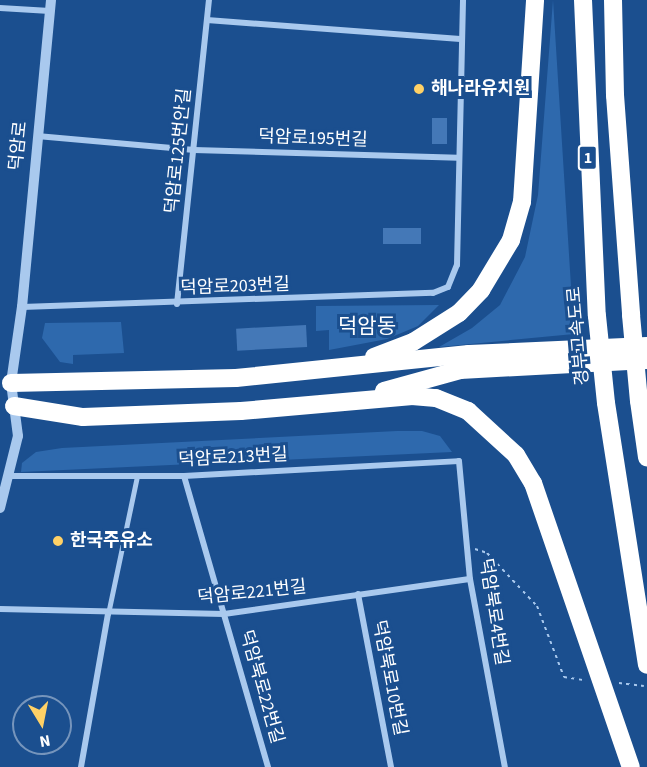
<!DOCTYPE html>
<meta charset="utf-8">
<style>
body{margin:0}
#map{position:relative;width:647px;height:767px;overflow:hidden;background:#1b4f8f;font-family:"Source Sans 3","Noto Sans KR",sans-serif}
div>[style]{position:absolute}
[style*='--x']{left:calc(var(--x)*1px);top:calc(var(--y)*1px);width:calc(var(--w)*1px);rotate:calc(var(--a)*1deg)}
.green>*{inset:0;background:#2e69ad}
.building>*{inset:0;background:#4478b7;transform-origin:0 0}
.path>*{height:2px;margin-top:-1px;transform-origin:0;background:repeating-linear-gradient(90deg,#a9c9ee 0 3px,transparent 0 7.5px)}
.service>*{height:4.5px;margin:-2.25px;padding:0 2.25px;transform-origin:2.25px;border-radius:2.25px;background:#a9c9ee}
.minor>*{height:6px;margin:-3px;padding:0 3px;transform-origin:3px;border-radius:3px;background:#a9c9ee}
.tertiary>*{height:10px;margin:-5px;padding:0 5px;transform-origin:5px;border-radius:5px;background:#a9c9ee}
.motorway>*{height:18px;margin:-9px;padding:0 9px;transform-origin:9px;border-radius:9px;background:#fff}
.motorway-bridge>*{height:18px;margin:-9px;padding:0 9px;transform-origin:9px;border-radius:9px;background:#fff}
.dots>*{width:16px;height:16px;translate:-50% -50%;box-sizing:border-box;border:3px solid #1b4f8f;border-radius:50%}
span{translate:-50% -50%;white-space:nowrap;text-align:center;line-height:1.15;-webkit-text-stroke:6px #1b4f8f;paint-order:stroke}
.shield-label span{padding:2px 4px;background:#1b4f8f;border:2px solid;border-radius:4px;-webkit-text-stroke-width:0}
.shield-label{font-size:16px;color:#fff;font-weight:700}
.poi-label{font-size:18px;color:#fff;font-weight:700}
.left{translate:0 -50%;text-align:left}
.street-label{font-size:18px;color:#fff}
.quarter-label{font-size:21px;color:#fff}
.north{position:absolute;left:12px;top:695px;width:60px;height:60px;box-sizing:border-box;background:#1b4f8f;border:2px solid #7695bc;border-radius:50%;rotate:170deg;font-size:16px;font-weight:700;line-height:24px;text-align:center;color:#fff}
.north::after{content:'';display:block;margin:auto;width:21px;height:27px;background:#ffd166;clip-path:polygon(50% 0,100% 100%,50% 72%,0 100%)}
</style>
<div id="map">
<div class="green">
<i style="clip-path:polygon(553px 0,574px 334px,439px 347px,472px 328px,500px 305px,525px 257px,538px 195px)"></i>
<i style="clip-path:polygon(439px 305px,418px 326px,387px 339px,329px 350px,329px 330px,316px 331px,316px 306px)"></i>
<i style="clip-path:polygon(121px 322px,124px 353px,73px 355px,73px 364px,60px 362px,42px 338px,45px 323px)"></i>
<i style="clip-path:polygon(397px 431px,422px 431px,440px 436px,452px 452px,21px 472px,22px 463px,36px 452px,62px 448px)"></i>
</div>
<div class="building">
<i style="left:432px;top:118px;width:15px;height:26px"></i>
<i style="left:383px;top:228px;width:38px;height:16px"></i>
<i style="left:306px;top:325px;width:22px;height:70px;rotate:87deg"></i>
</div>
<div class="path">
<i style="--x:475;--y:549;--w:13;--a:18"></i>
<i style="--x:487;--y:553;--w:73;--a:46.7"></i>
<i style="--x:537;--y:606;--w:76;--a:69.2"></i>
<i style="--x:564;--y:677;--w:20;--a:9"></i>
<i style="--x:619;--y:683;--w:25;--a:7"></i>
</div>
<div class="service">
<i style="--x:108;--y:614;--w:141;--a:-78.1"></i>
</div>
<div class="minor">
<i style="--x:0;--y:8;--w:50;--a:3.4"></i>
<i style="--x:207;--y:20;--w:254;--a:4.3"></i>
<i style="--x:37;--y:136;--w:158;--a:5.1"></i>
<i style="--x:194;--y:150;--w:264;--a:1.7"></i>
<i style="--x:177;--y:304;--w:306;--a:-84"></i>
<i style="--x:22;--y:307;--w:411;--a:-2"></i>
<i style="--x:433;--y:293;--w:16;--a:-22"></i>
<i style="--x:448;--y:287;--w:24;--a:-68"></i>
<i style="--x:457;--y:265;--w:265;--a:-88.7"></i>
<i style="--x:8;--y:476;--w:176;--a:0"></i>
<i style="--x:184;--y:476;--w:275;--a:-3.1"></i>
<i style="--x:459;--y:461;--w:119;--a:84.7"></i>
<i style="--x:470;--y:579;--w:191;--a:79.5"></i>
<i style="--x:184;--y:476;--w:303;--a:73.9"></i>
<i style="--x:358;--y:594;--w:176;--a:79.2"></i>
<i style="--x:0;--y:609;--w:224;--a:1.3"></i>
<i style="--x:224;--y:614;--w:248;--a:-8.1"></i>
<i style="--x:81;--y:767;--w:155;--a:-80"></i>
</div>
<div class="tertiary">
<i style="--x:0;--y:508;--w:74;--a:-76"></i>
<i style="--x:18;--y:436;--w:53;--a:-97.5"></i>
<i style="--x:11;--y:383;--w:77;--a:-81.8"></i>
<i style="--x:22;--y:307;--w:308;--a:-84.6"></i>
</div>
<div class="motorway">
<i style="--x:583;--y:0;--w:316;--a:87.5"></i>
<i style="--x:613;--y:0;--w:95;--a:88.8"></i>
<i style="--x:615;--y:95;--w:221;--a:85.8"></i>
<i style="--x:374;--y:357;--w:42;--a:-21"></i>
<i style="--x:413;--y:342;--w:54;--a:-32.2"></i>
<i style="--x:459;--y:313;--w:32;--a:-46"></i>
<i style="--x:481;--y:290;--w:58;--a:-59"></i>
<i style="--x:511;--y:240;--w:40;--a:-74"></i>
<i style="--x:522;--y:202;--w:202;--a:-86.3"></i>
<i style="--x:11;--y:383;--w:225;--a:-1.3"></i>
<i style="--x:236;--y:378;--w:234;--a:-5.9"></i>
<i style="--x:469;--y:354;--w:178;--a:-2.6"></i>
<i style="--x:384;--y:391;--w:79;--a:-15.4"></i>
<i style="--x:460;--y:370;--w:187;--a:-3.1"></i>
<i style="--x:639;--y:401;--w:57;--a:81.9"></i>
<i style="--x:606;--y:403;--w:265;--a:81.1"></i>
<i style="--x:14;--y:406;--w:70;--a:9.1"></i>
<i style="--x:83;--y:417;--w:158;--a:-2.2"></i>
<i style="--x:241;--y:411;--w:172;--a:-5"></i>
<i style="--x:412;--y:396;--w:24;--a:5"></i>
<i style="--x:436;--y:398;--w:35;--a:22"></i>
<i style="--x:468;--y:411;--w:65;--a:42.5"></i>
<i style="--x:516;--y:455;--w:33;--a:59"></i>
<i style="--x:533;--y:483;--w:300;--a:71"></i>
</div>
<div class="motorway-bridge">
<i style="--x:631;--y:315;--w:86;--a:84.7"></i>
<i style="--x:597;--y:316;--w:87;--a:84.1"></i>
</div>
<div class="dots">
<i style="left:419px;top:89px;background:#ffd166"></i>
<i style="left:58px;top:541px;background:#ffd166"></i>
</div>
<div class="shield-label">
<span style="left:588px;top:158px">1</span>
</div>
<div class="poi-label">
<span class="left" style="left:431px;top:89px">해나라유치원</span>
<span class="left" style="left:70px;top:541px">한국주유소</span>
</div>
<div class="street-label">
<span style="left:313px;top:139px;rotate:2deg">덕암로195번길</span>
<span style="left:19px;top:146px;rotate:-84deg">덕암로</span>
<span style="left:179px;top:151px;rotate:-84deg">덕암로125번안길</span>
<span style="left:235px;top:287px;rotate:-2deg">덕암로203번길</span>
<span style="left:579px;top:336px;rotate:-95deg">경부고속도로</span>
<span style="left:233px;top:458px;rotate:-3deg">덕암로213번길</span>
<span style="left:252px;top:593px;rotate:-6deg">덕암로221번길</span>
<span style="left:493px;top:612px;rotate:81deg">덕암북로4번길</span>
<span style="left:389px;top:678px;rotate:79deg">덕암북로10번길</span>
<span style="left:261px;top:687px;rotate:74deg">덕암북로22번길</span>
</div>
<div class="quarter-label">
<span style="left:367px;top:326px">덕암동</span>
</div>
<div class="north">N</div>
</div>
